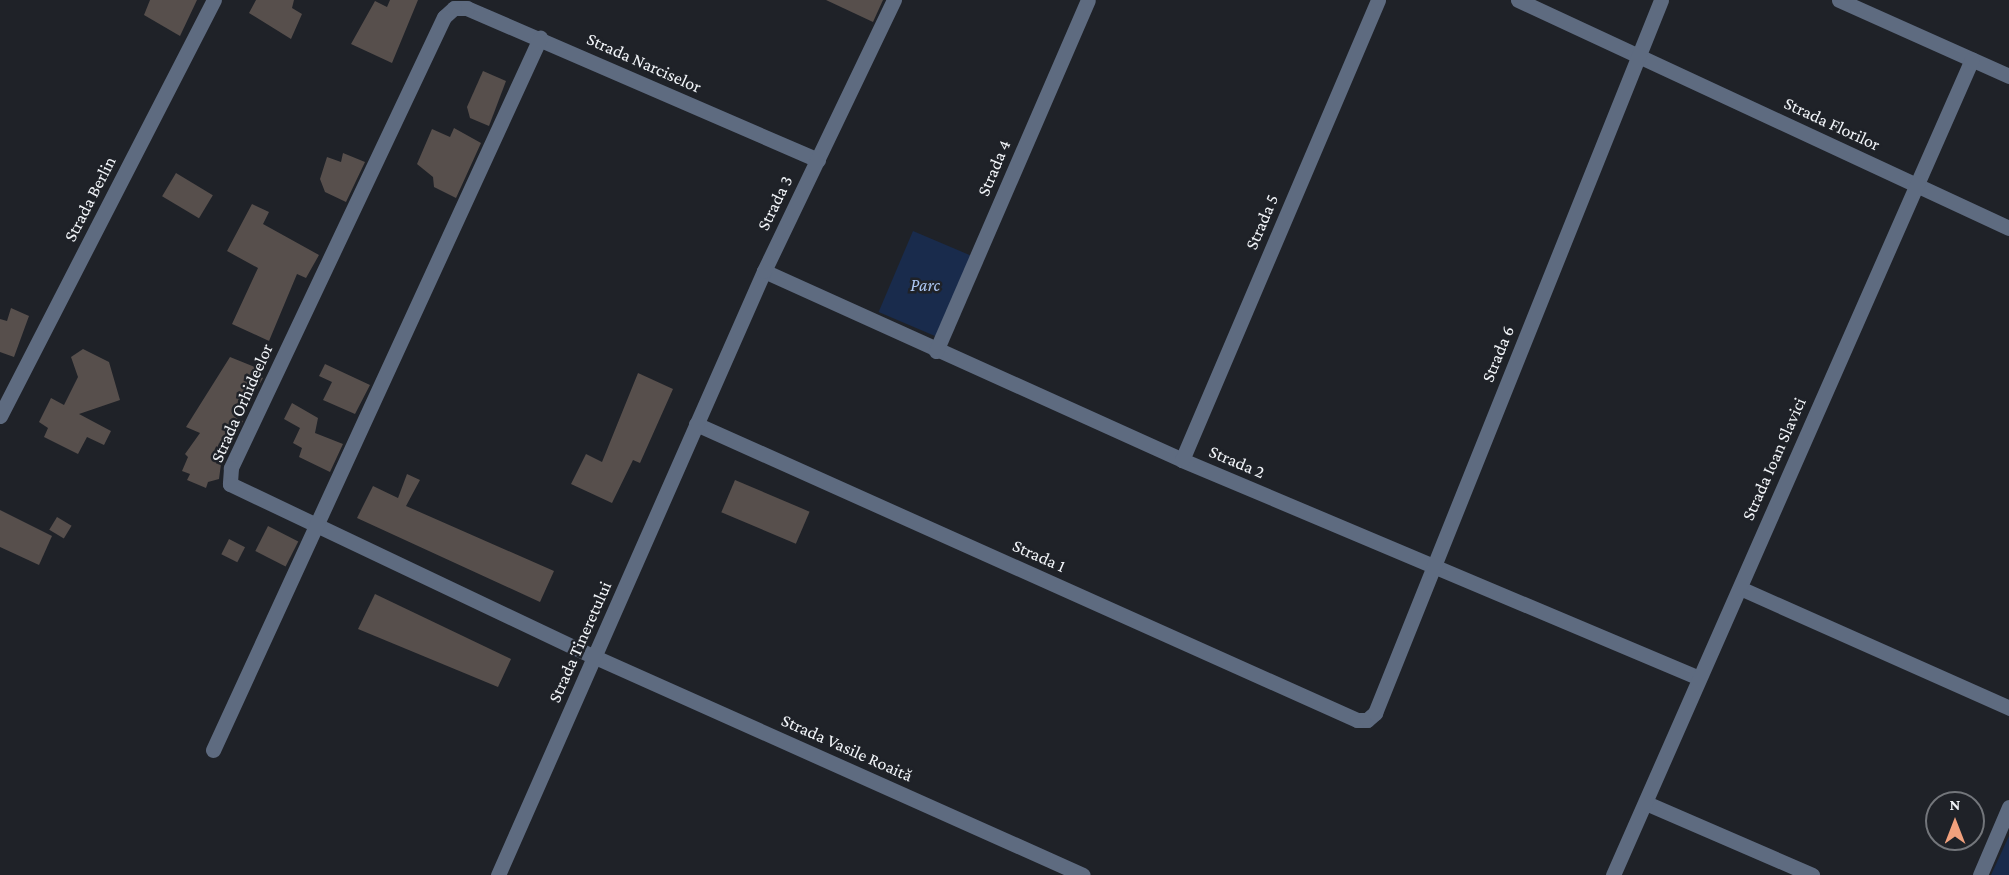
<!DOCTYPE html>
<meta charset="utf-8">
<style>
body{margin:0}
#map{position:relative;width:2009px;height:875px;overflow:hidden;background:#1f2228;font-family:"Crimson Pro",serif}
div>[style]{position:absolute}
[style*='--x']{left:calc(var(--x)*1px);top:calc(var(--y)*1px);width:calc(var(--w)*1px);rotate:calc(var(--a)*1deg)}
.green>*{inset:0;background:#192b4c;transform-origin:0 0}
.building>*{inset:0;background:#574f4c;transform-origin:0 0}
.minor>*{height:15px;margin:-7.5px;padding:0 7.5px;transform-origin:7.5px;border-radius:7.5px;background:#5e6b80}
span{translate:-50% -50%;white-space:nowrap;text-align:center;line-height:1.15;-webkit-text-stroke:5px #1f2228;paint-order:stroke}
.street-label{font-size:18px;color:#f1f4f8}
.park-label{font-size:18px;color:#acc6f1;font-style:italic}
.north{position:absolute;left:1925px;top:791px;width:60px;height:60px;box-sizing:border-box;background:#1f2228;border:2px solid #73767b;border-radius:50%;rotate:0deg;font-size:16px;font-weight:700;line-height:24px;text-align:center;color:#f1f4f8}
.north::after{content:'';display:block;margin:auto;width:21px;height:27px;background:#f1a17d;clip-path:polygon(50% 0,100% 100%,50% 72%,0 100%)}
</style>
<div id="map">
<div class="green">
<i style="left:913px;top:231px;width:65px;height:88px;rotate:23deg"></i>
<i style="clip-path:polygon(2009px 836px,2009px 875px,1991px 875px)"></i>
</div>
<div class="building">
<i style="clip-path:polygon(150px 0,197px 0,180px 36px,144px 15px)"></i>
<i style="clip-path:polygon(256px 0,294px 0,292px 8px,302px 14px,291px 39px,249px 13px)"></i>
<i style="clip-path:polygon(390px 0,418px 0,392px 63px,351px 44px,375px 1px,387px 7px)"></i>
<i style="clip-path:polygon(826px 0,883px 0,873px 22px)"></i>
<i style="clip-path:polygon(483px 71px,506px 81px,489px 126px,470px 118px,467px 107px)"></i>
<i style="clip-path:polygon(454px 128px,481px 143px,456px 198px,434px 187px,433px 177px,417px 164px,432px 129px,450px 137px)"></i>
<i style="clip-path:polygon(343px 153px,365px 162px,346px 202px,325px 192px,320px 179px,327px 157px,341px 162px)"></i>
<i style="left:176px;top:173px;width:43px;height:27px;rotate:31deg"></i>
<i style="clip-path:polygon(252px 204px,269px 212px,263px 224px,319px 255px,306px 278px,297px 274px,269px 341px,232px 324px,258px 268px,227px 251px)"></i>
<i style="clip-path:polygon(11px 308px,29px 316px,14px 357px,0 352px,0 319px,7px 321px)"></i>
<i style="clip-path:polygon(83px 349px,109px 362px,120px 400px,79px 414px,111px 431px,104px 445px,87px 437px,78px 454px,44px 437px,48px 428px,39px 422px,51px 398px,64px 405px,78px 377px,71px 357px)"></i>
<i style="clip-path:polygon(230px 357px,260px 369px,258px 375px,263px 378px,257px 389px,250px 388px,234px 416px,243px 421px,221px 464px,219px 479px,208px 482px,206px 488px,187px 480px,190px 474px,182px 471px,188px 457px,185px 454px,200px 433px,186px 427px)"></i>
<i style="clip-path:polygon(325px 364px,370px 385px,355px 414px,323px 400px,332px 382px,319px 376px)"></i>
<i style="clip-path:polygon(638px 373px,673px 389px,640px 463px,633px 460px,612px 503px,571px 484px,586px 454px,602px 462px)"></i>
<i style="clip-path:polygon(292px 403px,318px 418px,315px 433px,343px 444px,330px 472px,299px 457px,302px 448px,293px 443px,300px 428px,284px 419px)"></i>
<i style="clip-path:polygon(407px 474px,420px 480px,406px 506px,554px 571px,540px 602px,357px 518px,373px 486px,398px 498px)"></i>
<i style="left:735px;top:480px;width:81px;height:35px;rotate:23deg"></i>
<i style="clip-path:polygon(0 510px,52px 536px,39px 565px,0 547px)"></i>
<i style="left:57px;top:517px;width:17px;height:15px;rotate:31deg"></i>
<i style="left:268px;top:526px;width:34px;height:28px;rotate:27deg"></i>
<i style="left:229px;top:539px;width:18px;height:17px;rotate:27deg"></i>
<i style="clip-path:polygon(375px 594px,511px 659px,498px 687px,358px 629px)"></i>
</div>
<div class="minor">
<i style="--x:1518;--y:0;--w:541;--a:24.91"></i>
<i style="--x:1839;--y:0;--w:186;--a:24.1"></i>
<i style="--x:818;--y:160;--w:382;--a:-156.6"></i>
<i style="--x:467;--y:8;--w:13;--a:180"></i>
<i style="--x:454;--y:8;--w:13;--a:138"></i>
<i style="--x:444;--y:17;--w:499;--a:115.3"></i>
<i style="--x:231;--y:468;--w:16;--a:94"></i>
<i style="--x:230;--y:484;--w:404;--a:25.4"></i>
<i style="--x:595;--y:657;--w:534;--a:24.07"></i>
<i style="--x:764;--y:271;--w:459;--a:24.3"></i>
<i style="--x:1182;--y:460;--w:561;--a:22.86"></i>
<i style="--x:936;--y:351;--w:382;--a:-66.6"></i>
<i style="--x:0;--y:416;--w:468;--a:-62.8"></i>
<i style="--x:696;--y:424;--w:724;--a:24.12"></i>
<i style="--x:1357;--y:720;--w:10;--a:0"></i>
<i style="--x:1367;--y:720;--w:11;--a:-41"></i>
<i style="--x:1375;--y:713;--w:768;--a:-68.14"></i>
<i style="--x:1182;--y:460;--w:500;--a:-66.92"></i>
<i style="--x:1740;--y:588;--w:295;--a:24"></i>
<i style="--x:213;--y:750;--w:784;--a:-65.33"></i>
<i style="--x:1646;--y:803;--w:181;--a:23.4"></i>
<i style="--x:498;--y:875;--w:660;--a:-66.23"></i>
<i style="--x:764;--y:271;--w:301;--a:-64.4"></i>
<i style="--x:1613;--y:875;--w:891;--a:-66.25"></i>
<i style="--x:1980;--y:875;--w:74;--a:-66.9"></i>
</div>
<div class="street-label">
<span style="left:644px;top:63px;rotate:24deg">Strada Narciselor</span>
<span style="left:1832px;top:124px;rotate:25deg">Strada Florilor</span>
<span style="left:994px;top:168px;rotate:-67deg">Strada 4</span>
<span style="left:90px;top:199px;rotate:-63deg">Strada Berlin</span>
<span style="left:775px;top:203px;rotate:-64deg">Strada 3</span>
<span style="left:1262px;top:222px;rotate:-67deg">Strada 5</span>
<span style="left:1498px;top:354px;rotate:-68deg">Strada 6</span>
<span style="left:242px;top:403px;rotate:-66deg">Strada Orhideelor</span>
<span style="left:1774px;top:459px;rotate:-66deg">Strada Ioan Slavici</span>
<span style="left:1237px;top:462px;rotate:23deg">Strada 2</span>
<span style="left:1039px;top:556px;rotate:24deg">Strada 1</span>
<span style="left:580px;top:642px;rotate:-66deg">Strada Tineretului</span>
<span style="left:847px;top:748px;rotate:24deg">Strada Vasile Roaită</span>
</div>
<div class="park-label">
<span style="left:925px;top:285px">Parc</span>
</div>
<div class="north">N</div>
</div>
